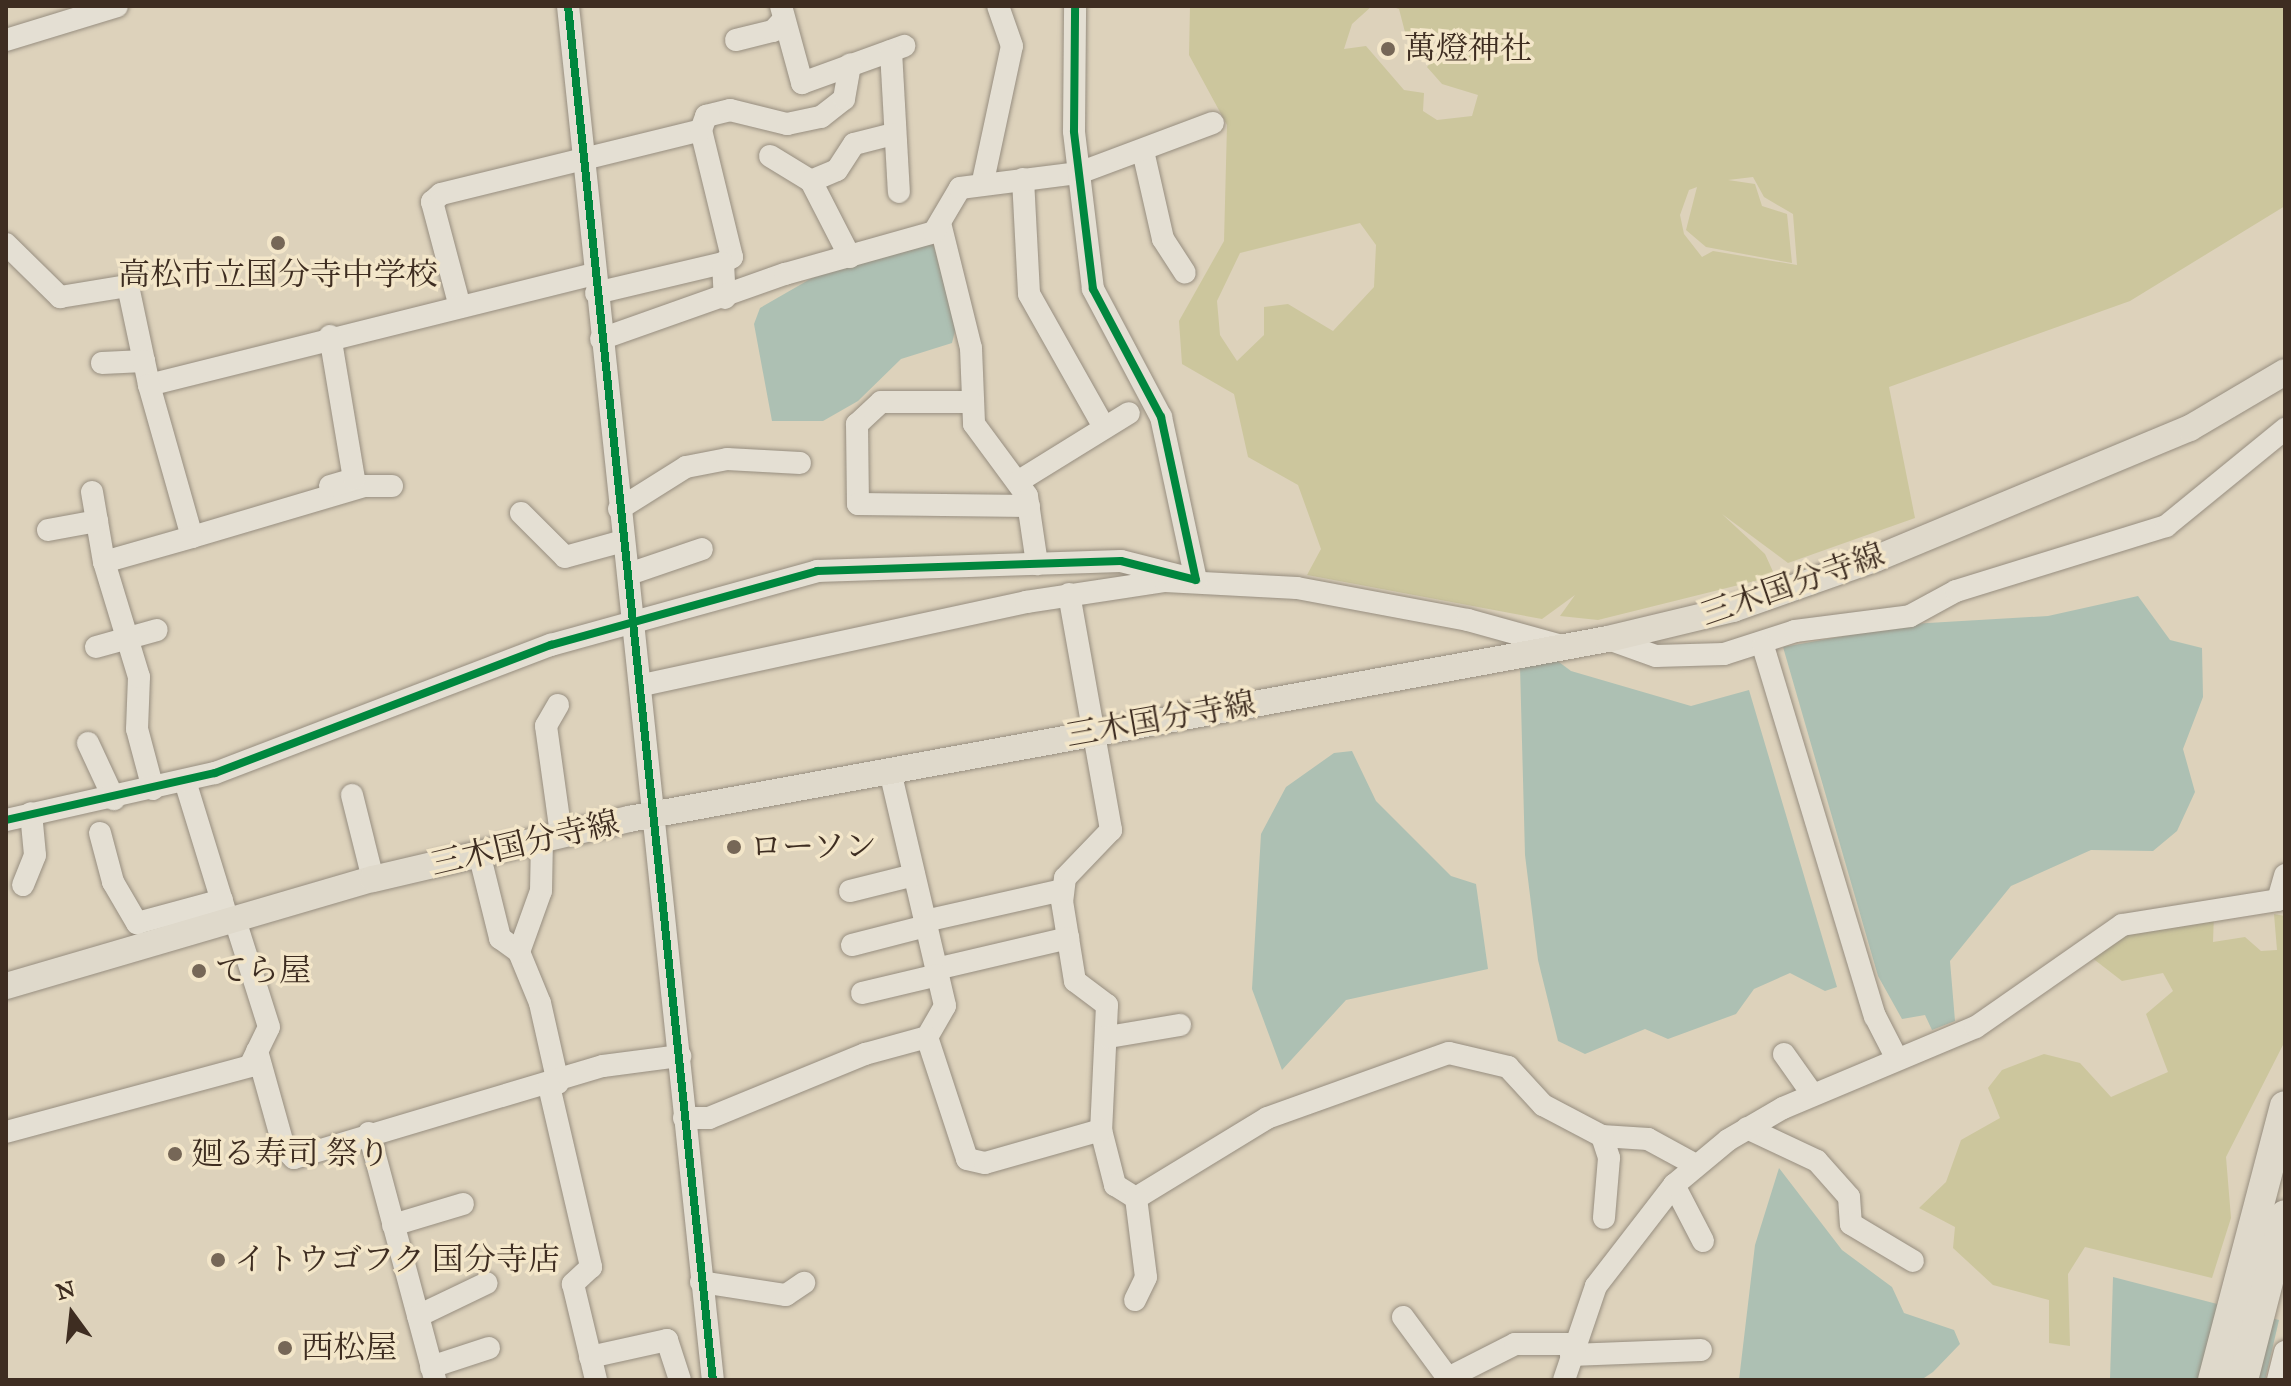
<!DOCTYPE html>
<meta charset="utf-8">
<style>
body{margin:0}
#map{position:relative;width:2291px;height:1386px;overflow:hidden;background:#ddd2bb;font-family:"IM FELL Great Primer","Noto Serif JP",serif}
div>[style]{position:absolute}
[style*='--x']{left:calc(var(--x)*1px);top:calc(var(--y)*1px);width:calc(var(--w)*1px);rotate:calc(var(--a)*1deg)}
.green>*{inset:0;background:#ccc69d}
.water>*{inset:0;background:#adc0b3}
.roads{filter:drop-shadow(0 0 2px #978e80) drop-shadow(0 0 2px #978e80)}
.minor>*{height:22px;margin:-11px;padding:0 11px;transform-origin:11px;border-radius:11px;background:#e4dfd3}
.major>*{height:26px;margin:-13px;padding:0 13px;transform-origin:13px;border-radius:13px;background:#dfd9cb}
.highway>*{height:30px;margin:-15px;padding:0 15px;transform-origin:15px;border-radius:15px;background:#dfd9cb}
.cycleway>*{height:8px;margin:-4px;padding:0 4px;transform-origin:4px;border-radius:4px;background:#00873e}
.dots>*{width:22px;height:22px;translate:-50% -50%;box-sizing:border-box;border:4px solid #f3e6c9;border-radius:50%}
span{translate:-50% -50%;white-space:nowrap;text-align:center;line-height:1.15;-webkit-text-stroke:7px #f3e6c9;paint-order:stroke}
.poi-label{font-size:32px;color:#3e2d21}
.left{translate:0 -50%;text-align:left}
.street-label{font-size:32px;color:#3e2d21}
.frame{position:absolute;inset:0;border:8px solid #3e2d21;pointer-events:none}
.north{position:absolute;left:32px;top:1274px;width:80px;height:80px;-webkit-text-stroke:6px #f3e6c9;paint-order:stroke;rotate:345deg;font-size:22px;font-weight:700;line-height:32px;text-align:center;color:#3e2d21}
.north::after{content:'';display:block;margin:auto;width:28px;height:36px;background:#3e2d21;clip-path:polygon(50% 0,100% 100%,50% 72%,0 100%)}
</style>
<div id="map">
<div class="green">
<i style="clip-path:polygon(evenodd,1190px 6px,1372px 6px,1352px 24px,1344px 49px,1366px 46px,1404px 90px,1424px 93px,1423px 111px,1437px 120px,1472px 116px,1478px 95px,1442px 84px,1427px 67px,1453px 35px,1430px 32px,1418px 48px,1406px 36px,1399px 9px,1390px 6px,2285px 6px,2285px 206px,2130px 301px,1889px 387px,1915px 518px,1788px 563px,1722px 514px,1765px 554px,1775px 576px,1598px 620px,1560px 616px,1575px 595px,1542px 619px,1307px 575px,1321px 549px,1298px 485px,1248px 457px,1234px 394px,1182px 364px,1179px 321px,1224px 241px,1227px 125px,1189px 55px,1190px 6px,1753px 177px,1764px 197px,1793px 214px,1797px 265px,1713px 251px,1702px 257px,1684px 234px,1680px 215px,1689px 190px,1697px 187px,1686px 230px,1706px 247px,1792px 263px,1787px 214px,1762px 206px,1755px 184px,1728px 180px,1753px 177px,1190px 6px,1360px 223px,1376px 245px,1374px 287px,1333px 331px,1288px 304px,1264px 307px,1264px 335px,1237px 361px,1220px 335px,1217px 301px,1240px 253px,1360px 223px)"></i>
<i style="clip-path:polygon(2214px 914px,2213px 942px,2245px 937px,2261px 951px,2277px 950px,2274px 914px,2285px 916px,2285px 1041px,2226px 1157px,2231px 1218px,2212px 1278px,2085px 1247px,2068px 1274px,2070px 1346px,2049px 1343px,2049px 1300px,1993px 1285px,1953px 1248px,1955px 1227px,1919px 1208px,1946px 1182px,1961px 1140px,2000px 1118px,1988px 1088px,2002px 1070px,2044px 1054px,2080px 1063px,2111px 1097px,2168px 1072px,2146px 1014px,2173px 991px,2163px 973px,2122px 981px,2091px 957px,2133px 929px)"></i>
</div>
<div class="water">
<i style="clip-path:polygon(932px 239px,956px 327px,952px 343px,901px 359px,858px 401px,823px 421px,772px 421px,754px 324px,760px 308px,812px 278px)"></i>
<i style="clip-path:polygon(2138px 596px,2170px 640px,2202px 648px,2203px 697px,2183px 749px,2195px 792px,2177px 831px,2153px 851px,2091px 850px,2011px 886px,1950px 961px,1955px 1021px,1932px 1030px,1925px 1015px,1902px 1019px,1878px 976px,1783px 647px,1911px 624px,2048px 616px)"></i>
<i style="clip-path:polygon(1555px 659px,1571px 671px,1691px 706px,1749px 690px,1837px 987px,1825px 991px,1790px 973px,1754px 989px,1736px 1014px,1668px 1039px,1645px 1029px,1585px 1054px,1558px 1041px,1538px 960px,1525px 855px,1520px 666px)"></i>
<i style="clip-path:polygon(1352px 751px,1376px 801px,1451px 876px,1476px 884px,1488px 969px,1346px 1000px,1282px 1070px,1252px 989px,1261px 834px,1286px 787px,1334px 753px)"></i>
<i style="clip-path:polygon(1779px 1168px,1842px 1250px,1892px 1287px,1904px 1313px,1954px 1330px,1960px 1344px,1933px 1372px,1921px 1380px,1739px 1380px,1755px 1245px)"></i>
<i style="clip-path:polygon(2113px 1277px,2279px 1320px,2265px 1380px,2110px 1380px)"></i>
</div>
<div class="roads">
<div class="minor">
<i style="--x:568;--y:6;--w:1382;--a:83.98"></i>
<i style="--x:781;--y:6;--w:80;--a:74.7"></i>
<i style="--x:802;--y:83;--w:109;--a:-19.9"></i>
<i style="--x:6;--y:40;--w:116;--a:-17"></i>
<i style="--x:736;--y:40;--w:38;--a:-14"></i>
<i style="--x:773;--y:31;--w:16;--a:-47"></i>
<i style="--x:891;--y:51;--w:141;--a:86.8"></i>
<i style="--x:701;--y:130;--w:131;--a:76.3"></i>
<i style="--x:732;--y:257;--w:11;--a:146"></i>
<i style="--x:1143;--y:151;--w:90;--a:77.2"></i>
<i style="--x:1163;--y:239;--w:40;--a:57.1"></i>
<i style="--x:770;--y:156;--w:48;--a:31.4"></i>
<i style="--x:1023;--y:179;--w:115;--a:87"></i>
<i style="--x:1029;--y:294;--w:153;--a:60.6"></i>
<i style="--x:983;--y:181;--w:138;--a:-77.9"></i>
<i style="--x:1012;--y:46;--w:42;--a:-109.3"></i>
<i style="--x:940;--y:223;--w:129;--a:76.1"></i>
<i style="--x:971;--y:348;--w:76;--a:87.7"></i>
<i style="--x:974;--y:424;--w:89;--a:53.6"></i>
<i style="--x:1027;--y:496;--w:69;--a:81.6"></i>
<i style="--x:6;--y:244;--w:76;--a:44.5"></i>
<i style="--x:60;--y:297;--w:69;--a:-9.2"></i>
<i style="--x:128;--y:286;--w:77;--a:78"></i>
<i style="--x:850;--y:257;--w:85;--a:-117.2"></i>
<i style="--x:811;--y:181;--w:28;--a:-23"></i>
<i style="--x:837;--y:170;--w:31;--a:-57"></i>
<i style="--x:854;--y:144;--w:40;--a:-14.4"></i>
<i style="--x:596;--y:293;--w:130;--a:-13.3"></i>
<i style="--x:723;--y:263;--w:35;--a:87"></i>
<i style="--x:460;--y:307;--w:109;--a:-104.9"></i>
<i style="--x:432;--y:202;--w:12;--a:-42"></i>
<i style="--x:441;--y:194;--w:268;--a:-13.8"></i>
<i style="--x:701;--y:130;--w:15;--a:-70"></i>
<i style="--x:706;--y:116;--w:25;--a:-14"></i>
<i style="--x:730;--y:110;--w:59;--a:13.8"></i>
<i style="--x:787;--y:124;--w:35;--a:-12"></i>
<i style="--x:821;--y:117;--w:29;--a:-38"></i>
<i style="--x:844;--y:99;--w:35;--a:-80"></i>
<i style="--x:601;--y:339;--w:195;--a:-19.5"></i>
<i style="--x:785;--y:274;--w:155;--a:-15.7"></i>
<i style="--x:934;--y:232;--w:51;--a:-59.4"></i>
<i style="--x:960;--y:188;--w:120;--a:-7.2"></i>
<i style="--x:1079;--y:173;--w:143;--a:-20.5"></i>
<i style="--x:102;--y:363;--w:42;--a:-2.7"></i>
<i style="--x:144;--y:361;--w:25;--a:78"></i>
<i style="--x:149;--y:385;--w:459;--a:-14"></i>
<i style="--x:149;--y:385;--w:158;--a:74.2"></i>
<i style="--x:192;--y:537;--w:179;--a:-16.5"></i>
<i style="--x:364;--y:486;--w:28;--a:0"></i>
<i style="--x:971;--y:402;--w:90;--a:180"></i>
<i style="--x:881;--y:402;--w:33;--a:137"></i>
<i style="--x:857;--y:424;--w:80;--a:89.3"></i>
<i style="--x:858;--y:504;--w:171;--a:0.7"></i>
<i style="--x:1019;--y:481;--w:129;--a:-31.7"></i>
<i style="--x:330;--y:486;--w:25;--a:-16"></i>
<i style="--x:354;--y:479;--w:145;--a:-99.5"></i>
<i style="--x:92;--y:492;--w:71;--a:80.3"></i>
<i style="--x:619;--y:509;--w:79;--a:-32.1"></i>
<i style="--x:686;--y:467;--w:42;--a:-11"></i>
<i style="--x:727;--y:459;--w:73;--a:3.1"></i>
<i style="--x:521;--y:513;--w:62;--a:45"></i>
<i style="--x:565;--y:557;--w:57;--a:-15.3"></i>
<i style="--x:48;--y:530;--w:50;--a:-10.4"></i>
<i style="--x:629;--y:574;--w:77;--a:-18.9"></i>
<i style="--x:1069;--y:594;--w:240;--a:79.9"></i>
<i style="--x:1111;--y:830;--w:66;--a:133.8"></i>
<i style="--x:1065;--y:878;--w:23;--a:97"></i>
<i style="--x:1062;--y:901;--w:81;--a:80.8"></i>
<i style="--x:1075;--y:981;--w:40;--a:37"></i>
<i style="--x:1107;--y:1005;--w:125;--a:92.7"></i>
<i style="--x:1101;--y:1130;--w:57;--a:75.7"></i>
<i style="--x:1115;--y:1185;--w:25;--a:32"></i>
<i style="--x:1136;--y:1198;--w:153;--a:-31.4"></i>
<i style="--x:1267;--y:1118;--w:193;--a:-19.7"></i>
<i style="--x:1449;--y:1053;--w:61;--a:13.3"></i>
<i style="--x:1508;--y:1067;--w:52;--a:47.4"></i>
<i style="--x:1543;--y:1105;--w:67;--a:27.7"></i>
<i style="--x:1602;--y:1136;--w:46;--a:3.7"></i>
<i style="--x:1648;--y:1139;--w:52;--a:28.5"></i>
<i style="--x:1608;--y:639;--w:51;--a:19.5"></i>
<i style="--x:1656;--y:656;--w:68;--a:-1.7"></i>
<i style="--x:1724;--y:654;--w:75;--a:-17.9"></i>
<i style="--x:1795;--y:631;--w:116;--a:-7.4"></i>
<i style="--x:1910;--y:616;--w:52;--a:-28.5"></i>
<i style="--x:1956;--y:591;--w:220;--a:-17.2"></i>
<i style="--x:2166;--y:526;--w:154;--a:-39.2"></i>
<i style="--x:1763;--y:646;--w:387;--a:73.2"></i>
<i style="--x:1875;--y:1016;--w:48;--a:62.9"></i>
<i style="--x:96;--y:647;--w:63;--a:-15.6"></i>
<i style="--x:643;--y:685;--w:392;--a:-12.2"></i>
<i style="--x:1026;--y:602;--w:141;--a:-8.6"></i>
<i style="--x:1165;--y:581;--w:132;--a:3"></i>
<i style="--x:1297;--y:588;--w:174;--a:10.6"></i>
<i style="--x:1468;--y:620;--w:98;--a:15.5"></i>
<i style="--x:558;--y:705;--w:24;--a:120"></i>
<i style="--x:546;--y:726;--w:109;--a:82.1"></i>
<i style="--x:88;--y:743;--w:62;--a:65.1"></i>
<i style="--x:890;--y:771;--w:241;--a:76.8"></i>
<i style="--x:945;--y:1006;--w:36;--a:120"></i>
<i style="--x:185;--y:781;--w:139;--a:72.9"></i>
<i style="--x:153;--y:789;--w:62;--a:-104.9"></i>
<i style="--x:137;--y:729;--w:52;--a:-87.8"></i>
<i style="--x:139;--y:677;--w:120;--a:-106.9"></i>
<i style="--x:104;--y:562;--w:91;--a:-15.9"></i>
<i style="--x:352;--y:795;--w:87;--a:76"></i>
<i style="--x:6;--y:820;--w:214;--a:-12.7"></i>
<i style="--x:215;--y:773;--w:360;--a:-20.9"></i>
<i style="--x:551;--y:645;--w:276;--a:-15.5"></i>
<i style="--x:817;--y:571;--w:304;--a:-1.9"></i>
<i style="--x:1121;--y:561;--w:77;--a:14.2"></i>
<i style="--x:1196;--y:580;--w:167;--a:-102.1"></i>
<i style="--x:1161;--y:417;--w:145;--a:-118"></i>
<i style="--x:1093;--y:289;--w:159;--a:-96.9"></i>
<i style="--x:1074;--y:131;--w:125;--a:-89.5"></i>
<i style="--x:100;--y:833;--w:51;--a:75.1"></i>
<i style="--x:113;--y:882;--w:48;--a:59.7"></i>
<i style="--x:137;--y:923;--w:88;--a:-15.1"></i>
<i style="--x:479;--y:853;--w:88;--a:76.1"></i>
<i style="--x:500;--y:938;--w:24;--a:36"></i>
<i style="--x:519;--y:952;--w:55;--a:67.6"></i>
<i style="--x:540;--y:1003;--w:82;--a:77.3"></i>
<i style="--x:23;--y:885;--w:32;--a:-68"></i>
<i style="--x:35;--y:855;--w:42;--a:-95.4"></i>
<i style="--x:850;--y:891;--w:66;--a:-14"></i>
<i style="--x:925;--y:921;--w:141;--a:-12.7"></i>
<i style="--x:852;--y:945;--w:76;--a:-14.4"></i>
<i style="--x:519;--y:952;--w:65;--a:-70.2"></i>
<i style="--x:541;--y:891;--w:53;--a:-88.9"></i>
<i style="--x:936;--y:969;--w:136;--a:-13.2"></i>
<i style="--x:862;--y:993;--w:78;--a:-13.3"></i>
<i style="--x:1108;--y:1037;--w:73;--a:-9.5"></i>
<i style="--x:257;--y:1051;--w:101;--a:74.4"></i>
<i style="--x:284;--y:1148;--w:14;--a:45"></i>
<i style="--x:294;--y:1158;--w:322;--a:-16.6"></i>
<i style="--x:603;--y:1066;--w:78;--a:-7.4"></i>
<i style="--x:1784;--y:1054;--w:50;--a:54.7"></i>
<i style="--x:549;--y:1086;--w:186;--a:76.9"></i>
<i style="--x:591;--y:1267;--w:25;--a:137"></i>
<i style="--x:573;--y:1284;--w:99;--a:76.5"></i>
<i style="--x:684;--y:1118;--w:25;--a:0"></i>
<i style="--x:709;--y:1118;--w:169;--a:-22.3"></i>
<i style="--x:865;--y:1054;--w:64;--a:-15.3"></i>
<i style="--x:927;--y:1037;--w:128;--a:71.8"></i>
<i style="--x:967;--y:1159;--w:18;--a:13"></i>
<i style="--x:985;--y:1163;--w:121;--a:-15.9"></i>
<i style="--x:1747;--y:1128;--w:77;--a:25.2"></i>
<i style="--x:1817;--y:1161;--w:48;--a:48.4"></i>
<i style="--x:1849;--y:1197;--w:27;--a:86"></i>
<i style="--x:1851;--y:1224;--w:72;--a:30.8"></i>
<i style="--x:6;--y:1132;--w:253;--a:-15.1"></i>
<i style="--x:250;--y:1066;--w:43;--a:-64"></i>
<i style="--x:269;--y:1027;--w:112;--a:-107.6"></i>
<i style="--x:369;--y:1133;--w:256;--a:75"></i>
<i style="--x:1602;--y:1136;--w:23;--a:72"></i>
<i style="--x:1609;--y:1158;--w:60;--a:94.8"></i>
<i style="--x:1674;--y:1185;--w:63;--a:62.6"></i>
<i style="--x:393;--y:1225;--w:73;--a:-16.7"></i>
<i style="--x:701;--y:1282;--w:86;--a:8.7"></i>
<i style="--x:786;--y:1295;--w:22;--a:-34"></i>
<i style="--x:1135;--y:1300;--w:25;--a:-64"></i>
<i style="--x:1146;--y:1277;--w:80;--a:-97.2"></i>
<i style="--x:418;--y:1316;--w:76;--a:-25.6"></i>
<i style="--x:1403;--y:1317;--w:76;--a:53.6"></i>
<i style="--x:1448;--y:1378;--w:75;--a:-26.9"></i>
<i style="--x:1515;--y:1344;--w:58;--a:0"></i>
<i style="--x:1571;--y:1355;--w:130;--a:-2.2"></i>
<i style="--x:590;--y:1357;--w:79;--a:-12.4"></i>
<i style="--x:667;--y:1340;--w:42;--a:72"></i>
<i style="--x:431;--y:1367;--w:61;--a:-18.1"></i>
<i style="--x:1564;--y:1380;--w:99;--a:-71.2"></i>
<i style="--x:1596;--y:1286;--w:128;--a:-52.3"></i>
<i style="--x:1674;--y:1185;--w:70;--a:-39.8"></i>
<i style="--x:1728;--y:1140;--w:64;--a:-30.2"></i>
<i style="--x:1783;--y:1108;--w:209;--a:-22.8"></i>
<i style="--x:1976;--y:1027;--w:178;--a:-34.9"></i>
<i style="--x:2122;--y:925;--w:158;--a:-9.1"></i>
<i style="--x:2278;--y:900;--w:26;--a:-74"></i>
<i style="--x:2278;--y:1380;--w:29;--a:-76"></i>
</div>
<div class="major">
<i style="--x:6;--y:986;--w:382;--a:-16.3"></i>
<i style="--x:373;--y:879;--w:263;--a:-13.2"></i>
<i style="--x:629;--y:819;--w:995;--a:-10.42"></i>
<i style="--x:1608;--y:639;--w:129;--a:-13.5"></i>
<i style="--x:1733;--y:609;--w:151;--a:-19.4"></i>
<i style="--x:1875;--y:559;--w:341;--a:-22.6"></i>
<i style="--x:2190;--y:428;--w:110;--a:-30.5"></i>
</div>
<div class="highway">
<i style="--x:2213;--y:1380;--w:283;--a:-75.3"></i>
<i style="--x:2243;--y:1380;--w:170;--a:-75.7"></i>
</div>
</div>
<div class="cycleway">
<i style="--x:568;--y:6;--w:1382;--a:83.98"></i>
<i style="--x:6;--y:820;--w:214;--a:-12.7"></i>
<i style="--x:215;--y:773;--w:360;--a:-20.9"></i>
<i style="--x:551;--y:645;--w:276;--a:-15.5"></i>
<i style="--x:817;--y:571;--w:304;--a:-1.9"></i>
<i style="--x:1121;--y:561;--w:77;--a:14.2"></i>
<i style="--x:1196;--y:580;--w:167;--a:-102.1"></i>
<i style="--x:1161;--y:417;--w:145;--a:-118"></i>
<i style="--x:1093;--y:289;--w:159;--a:-96.9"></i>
<i style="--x:1074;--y:131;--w:125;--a:-89.5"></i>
</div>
<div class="dots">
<i style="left:1388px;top:49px;background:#766757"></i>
<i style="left:278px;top:243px;background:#766757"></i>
<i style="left:734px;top:847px;background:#766757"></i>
<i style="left:199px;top:971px;background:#766757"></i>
<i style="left:175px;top:1154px;background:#766757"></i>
<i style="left:218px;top:1260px;background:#766757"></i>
<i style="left:285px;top:1348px;background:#766757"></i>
</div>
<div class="poi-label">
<span class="left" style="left:1404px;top:49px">萬燈神社</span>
<span style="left:278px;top:275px">高松市立国分寺中学校</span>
<span class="left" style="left:750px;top:847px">ローソン</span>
<span class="left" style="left:215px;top:971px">てら屋</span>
<span class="left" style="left:191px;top:1154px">廻る寿司 祭り</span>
<span class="left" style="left:234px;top:1260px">イトウゴフク 国分寺店</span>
<span class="left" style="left:301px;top:1348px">西松屋</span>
</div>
<div class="street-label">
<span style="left:1793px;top:585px;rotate:-19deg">三木国分寺線</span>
<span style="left:1161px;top:720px;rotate:-10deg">三木国分寺線</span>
<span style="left:525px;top:844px;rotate:-13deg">三木国分寺線</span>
</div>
<div class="frame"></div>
<div class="north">N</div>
</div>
